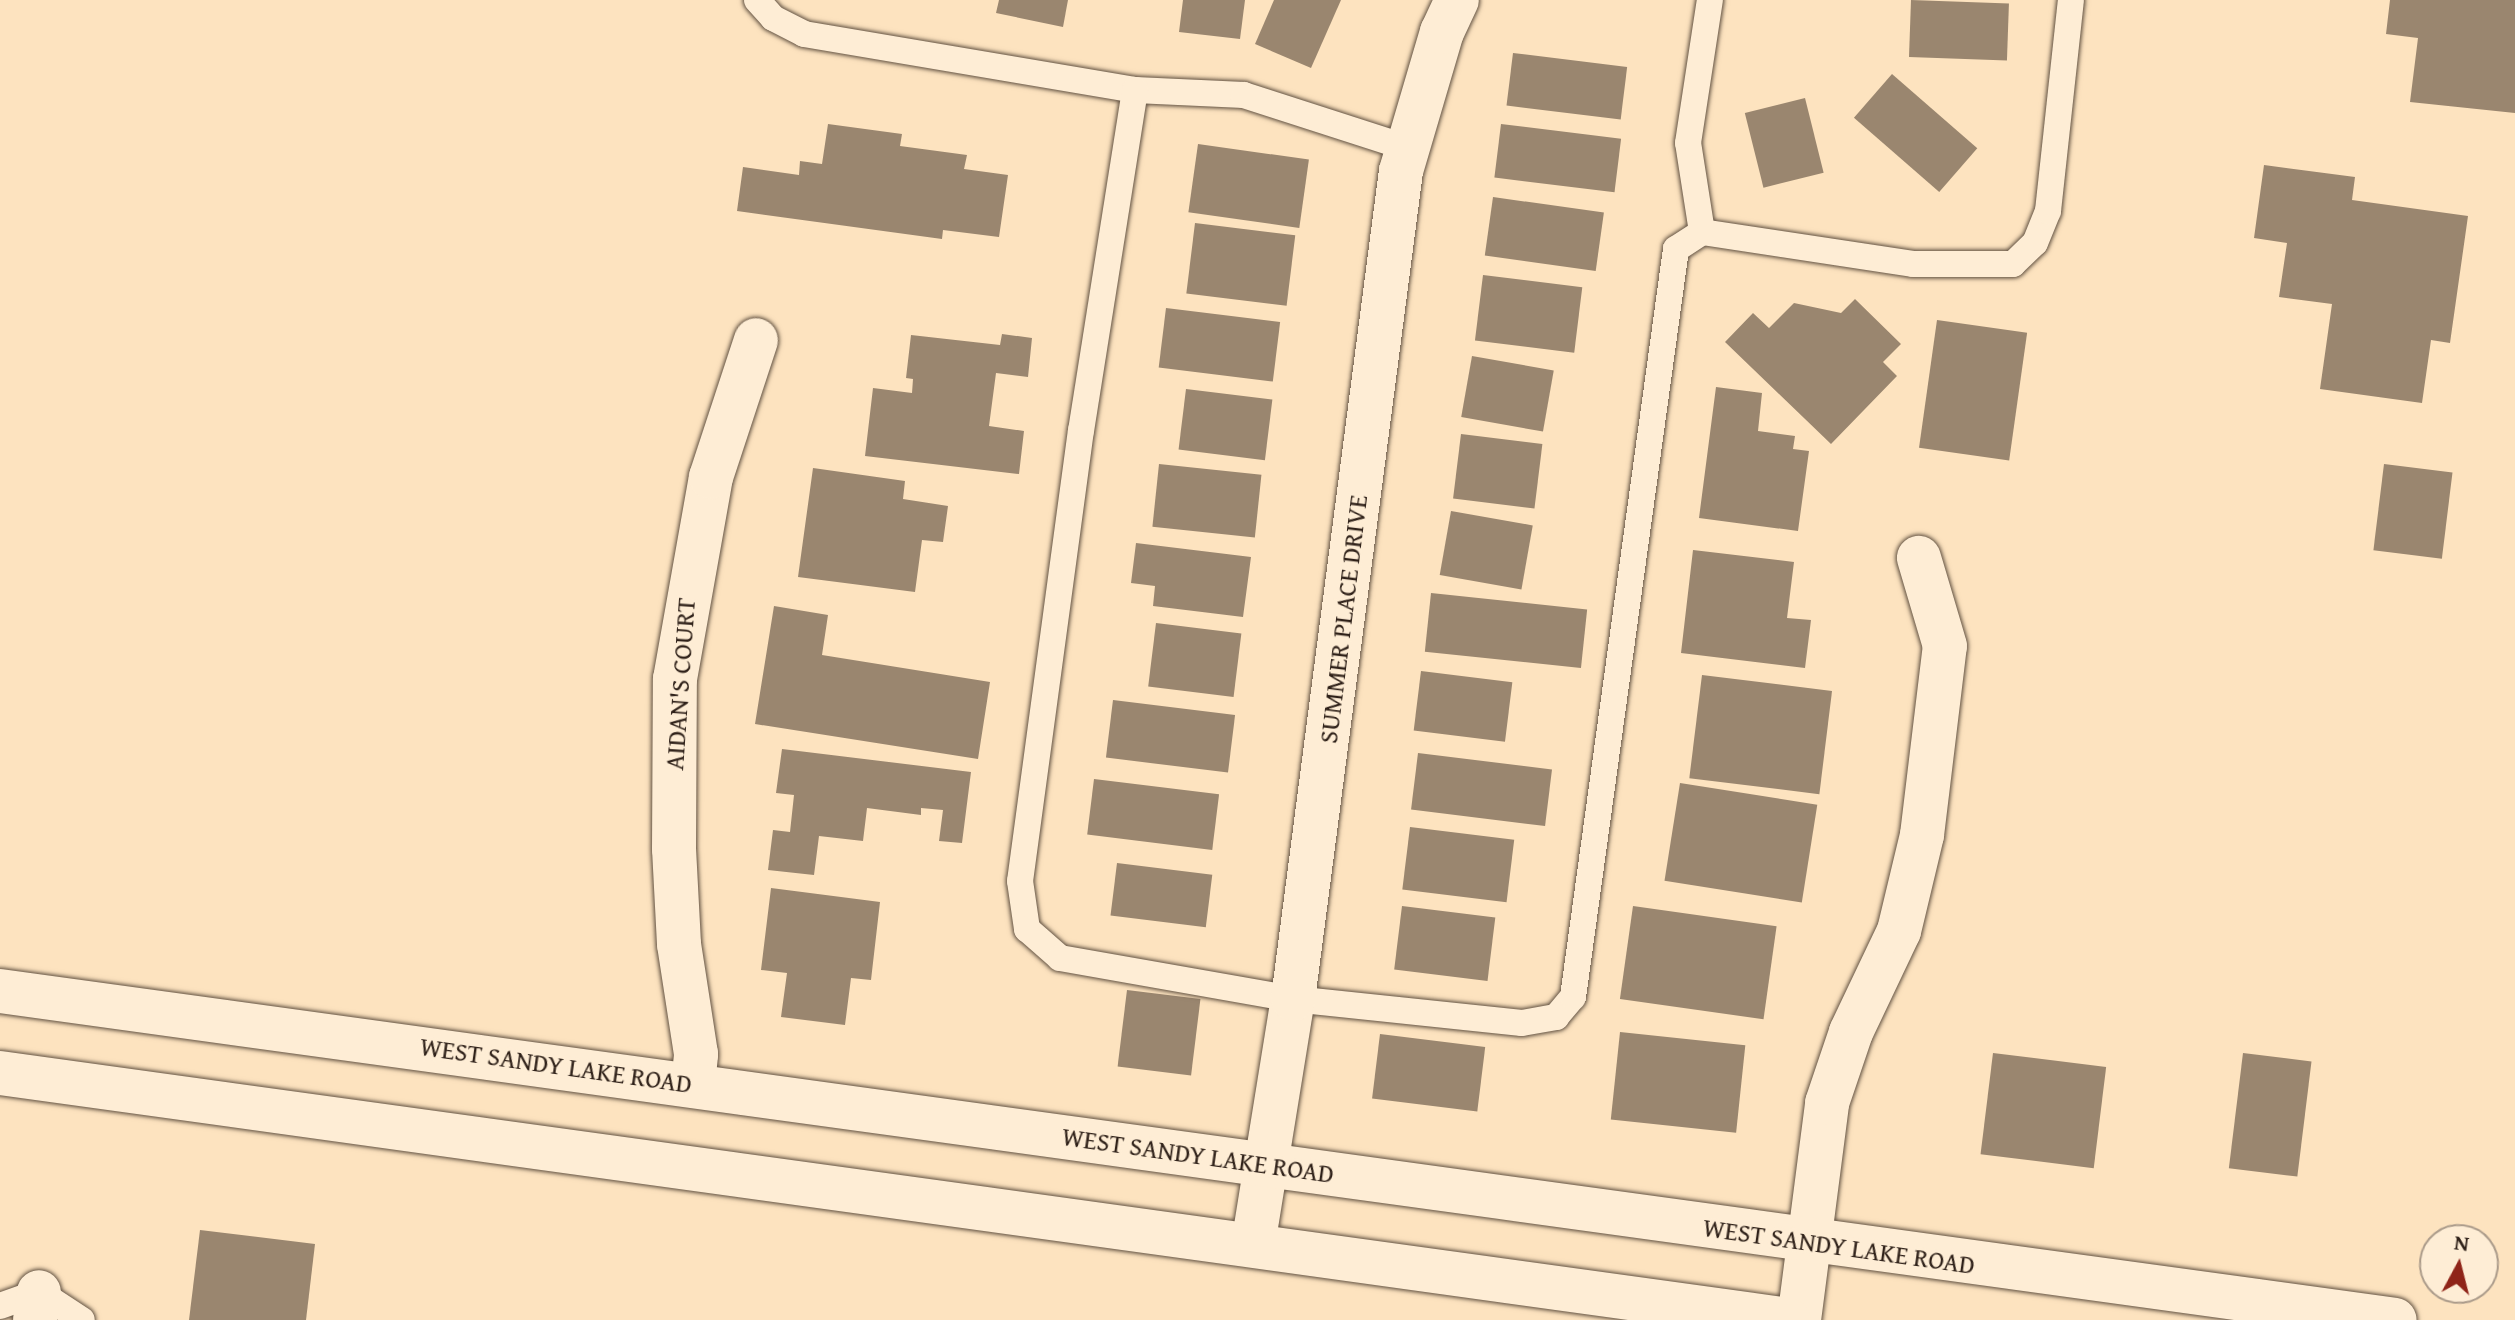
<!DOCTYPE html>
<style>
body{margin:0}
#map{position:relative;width:2515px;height:1320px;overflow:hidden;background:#fde3bf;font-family:"Gentium Book Plus",serif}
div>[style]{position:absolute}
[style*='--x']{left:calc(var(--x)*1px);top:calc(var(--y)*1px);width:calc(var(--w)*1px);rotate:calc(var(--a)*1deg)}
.building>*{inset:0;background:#9a866f;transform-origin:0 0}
.roads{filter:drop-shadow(0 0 2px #625242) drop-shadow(0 0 2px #625242)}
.lane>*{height:26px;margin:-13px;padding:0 13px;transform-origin:13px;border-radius:13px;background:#feedd5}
.street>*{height:44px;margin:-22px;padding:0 22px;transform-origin:22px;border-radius:22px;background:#feedd5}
.secondary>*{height:44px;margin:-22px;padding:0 22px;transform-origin:22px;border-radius:22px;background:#feedd5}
span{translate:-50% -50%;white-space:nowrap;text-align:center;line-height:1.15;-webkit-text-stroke:6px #feedd5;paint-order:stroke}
.street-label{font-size:26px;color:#2f2119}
.north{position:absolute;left:2419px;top:1224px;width:80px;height:80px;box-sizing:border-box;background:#feedd5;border:2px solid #ab9b8a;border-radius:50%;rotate:7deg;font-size:22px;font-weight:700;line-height:32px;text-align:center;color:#2f2119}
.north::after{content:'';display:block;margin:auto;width:28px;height:36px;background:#8f2418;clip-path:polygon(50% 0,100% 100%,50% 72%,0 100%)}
</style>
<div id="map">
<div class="building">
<i style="clip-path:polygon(999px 0,1068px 0,1063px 27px,996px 13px)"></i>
<i style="clip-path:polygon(1183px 0,1245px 0,1240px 39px,1179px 32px)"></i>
<i style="clip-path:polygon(1274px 0,1341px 0,1311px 68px,1255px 44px)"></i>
<i style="left:1911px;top:0;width:98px;height:57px;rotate:2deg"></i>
<i style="clip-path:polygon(2390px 0,2515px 0,2515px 113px,2410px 102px,2418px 38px,2386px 34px)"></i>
<i style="left:1513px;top:53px;width:115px;height:53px;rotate:7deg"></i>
<i style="left:1892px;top:74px;width:113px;height:58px;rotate:41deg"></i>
<i style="left:1805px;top:98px;width:77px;height:62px;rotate:76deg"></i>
<i style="clip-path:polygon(828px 124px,902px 134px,900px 146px,967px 155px,964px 169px,1008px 175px,999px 237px,943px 230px,942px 239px,737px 211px,743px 167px,799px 175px,800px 161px,822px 164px)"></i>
<i style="left:1501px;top:124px;width:121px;height:54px;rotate:7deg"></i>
<i style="left:1198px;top:144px;width:112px;height:69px;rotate:8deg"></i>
<i style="clip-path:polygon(2264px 165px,2355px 177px,2352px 200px,2468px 216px,2450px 343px,2431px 340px,2422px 403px,2320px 389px,2332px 304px,2279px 297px,2287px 243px,2254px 238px)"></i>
<i style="left:1493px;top:197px;width:112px;height:59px;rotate:8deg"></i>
<i style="left:1195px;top:223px;width:101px;height:71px;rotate:7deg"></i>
<i style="left:1483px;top:275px;width:100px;height:66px;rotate:7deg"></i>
<i style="clip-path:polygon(1855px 299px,1901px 344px,1883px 362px,1897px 376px,1831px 444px,1725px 342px,1753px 313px,1769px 328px,1794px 303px,1841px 313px)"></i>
<i style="left:1166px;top:308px;width:115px;height:60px;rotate:7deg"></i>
<i style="left:1937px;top:320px;width:91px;height:129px;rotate:8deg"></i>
<i style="clip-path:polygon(1002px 334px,1032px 338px,1028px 377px,996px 373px,989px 426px,1024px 431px,1019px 474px,865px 456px,873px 388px,912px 393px,913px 379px,906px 378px,911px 335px,1000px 345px)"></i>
<i style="left:1472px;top:356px;width:83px;height:62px;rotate:10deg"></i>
<i style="clip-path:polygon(1716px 387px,1762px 393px,1758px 431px,1795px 436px,1793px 449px,1809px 451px,1798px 531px,1699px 518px)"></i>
<i style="left:1186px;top:389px;width:87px;height:61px;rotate:7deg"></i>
<i style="left:1461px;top:434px;width:82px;height:65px;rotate:7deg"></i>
<i style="left:1159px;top:464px;width:103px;height:63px;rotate:6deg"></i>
<i style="left:2384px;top:464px;width:69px;height:87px;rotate:7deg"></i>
<i style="clip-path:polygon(813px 468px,905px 481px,903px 499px,948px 506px,943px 542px,922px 540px,915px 592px,798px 577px)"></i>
<i style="left:1451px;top:511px;width:83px;height:65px;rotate:10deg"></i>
<i style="clip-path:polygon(1136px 543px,1251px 557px,1243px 617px,1153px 606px,1155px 586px,1131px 583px)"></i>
<i style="clip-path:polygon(1693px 550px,1794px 562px,1787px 618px,1811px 620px,1805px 668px,1681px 653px)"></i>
<i style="left:1431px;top:593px;width:157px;height:59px;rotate:6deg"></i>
<i style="clip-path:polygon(774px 606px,828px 615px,822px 655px,990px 682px,978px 759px,755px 724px)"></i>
<i style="left:1156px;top:623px;width:86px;height:64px;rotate:7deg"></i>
<i style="left:1421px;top:671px;width:92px;height:60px;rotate:7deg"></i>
<i style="left:1702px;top:675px;width:131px;height:104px;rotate:7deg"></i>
<i style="left:1113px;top:700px;width:123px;height:58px;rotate:7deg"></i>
<i style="clip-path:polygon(782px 749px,971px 772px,962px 843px,939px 841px,943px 810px,921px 808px,921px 815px,867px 808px,863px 841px,819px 836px,814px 875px,768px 870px,773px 830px,790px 832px,794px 795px,776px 793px)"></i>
<i style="left:1418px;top:753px;width:135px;height:57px;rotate:7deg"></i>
<i style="left:1094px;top:779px;width:126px;height:56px;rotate:7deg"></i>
<i style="left:1680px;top:783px;width:139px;height:99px;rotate:9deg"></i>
<i style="left:1410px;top:827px;width:105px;height:63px;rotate:7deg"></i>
<i style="left:1117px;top:863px;width:96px;height:53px;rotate:7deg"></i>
<i style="clip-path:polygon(771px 888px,880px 902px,871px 980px,851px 978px,845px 1025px,781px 1017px,787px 973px,761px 970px)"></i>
<i style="left:1402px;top:906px;width:94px;height:64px;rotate:7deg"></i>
<i style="left:1633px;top:906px;width:145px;height:94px;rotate:8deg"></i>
<i style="left:1127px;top:990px;width:74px;height:77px;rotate:7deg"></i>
<i style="left:1620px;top:1032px;width:126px;height:88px;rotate:6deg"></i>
<i style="left:1380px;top:1034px;width:106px;height:65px;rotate:7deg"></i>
<i style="left:1993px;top:1053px;width:114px;height:102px;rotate:7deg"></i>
<i style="left:2243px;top:1053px;width:69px;height:116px;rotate:7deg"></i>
<i style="clip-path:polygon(200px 1230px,315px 1244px,306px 1320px,189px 1320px)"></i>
</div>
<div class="roads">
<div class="lane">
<i style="--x:757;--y:0;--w:24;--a:48"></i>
<i style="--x:773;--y:18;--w:35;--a:27"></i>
<i style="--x:804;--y:34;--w:336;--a:9.6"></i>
<i style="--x:1135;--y:90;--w:109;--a:2.6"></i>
<i style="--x:1244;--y:95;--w:172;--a:17.9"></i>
<i style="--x:1135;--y:90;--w:344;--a:99"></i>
<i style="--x:1081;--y:430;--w:455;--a:97.7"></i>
<i style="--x:1020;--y:881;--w:49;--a:81.7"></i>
<i style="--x:1027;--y:929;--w:44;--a:41.3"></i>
<i style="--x:1060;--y:958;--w:237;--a:10"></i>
<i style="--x:1293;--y:999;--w:230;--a:6"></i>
<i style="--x:1522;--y:1023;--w:35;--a:-10"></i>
<i style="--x:1556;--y:1017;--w:26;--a:-50"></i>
<i style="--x:1573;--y:997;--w:755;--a:-82.16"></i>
<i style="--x:1676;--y:249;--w:31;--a:-33"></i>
<i style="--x:1702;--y:232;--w:213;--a:8.6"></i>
<i style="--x:1913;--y:264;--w:100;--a:0"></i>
<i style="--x:2013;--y:264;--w:30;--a:-44"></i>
<i style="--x:2035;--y:243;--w:35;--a:-68"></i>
<i style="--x:2048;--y:211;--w:212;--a:-83.8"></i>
<i style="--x:1702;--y:232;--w:90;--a:-98.9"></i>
<i style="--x:1688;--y:143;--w:145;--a:-81.3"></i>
<i style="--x:0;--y:1306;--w:41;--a:-19.7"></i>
<i style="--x:39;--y:1292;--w:51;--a:33.1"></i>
</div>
<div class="street">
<i style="--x:693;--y:1084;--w:30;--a:-84"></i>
<i style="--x:696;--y:1054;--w:111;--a:-98.8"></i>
<i style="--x:679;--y:944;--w:95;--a:-93"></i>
<i style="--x:674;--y:849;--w:170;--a:-89.7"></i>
<i style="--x:675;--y:679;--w:205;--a:-79.9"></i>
<i style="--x:711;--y:477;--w:144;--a:-71.8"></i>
<i style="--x:1253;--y:1245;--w:249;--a:-80.8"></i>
<i style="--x:1293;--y:999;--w:835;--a:-82.57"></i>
<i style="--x:1401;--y:171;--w:145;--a:-73.6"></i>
<i style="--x:1442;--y:32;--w:35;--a:-65"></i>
<i style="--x:35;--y:1320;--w:28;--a:-82"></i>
<i style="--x:1799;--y:1320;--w:219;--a:-82.6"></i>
<i style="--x:1827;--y:1103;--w:75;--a:-71.3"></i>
<i style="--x:1851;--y:1032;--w:112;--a:-64.6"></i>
<i style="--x:1899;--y:931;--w:99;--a:-76.5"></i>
<i style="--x:1922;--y:835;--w:190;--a:-83.1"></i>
<i style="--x:1945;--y:646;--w:92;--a:-106.5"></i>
</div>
<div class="secondary">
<i style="--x:0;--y:991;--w:2417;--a:7.82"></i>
<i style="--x:0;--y:1073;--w:1806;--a:7.86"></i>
</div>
</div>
<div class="street-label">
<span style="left:1343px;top:619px;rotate:-83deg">SUMMER PLACE DRIVE</span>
<span style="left:680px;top:684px;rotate:-86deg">AIDAN'S COURT</span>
<span style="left:556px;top:1065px;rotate:8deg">WEST SANDY LAKE ROAD</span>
<span style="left:1198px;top:1155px;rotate:8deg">WEST SANDY LAKE ROAD</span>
<span style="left:1839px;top:1246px;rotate:8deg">WEST SANDY LAKE ROAD</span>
</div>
<div class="north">N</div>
</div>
